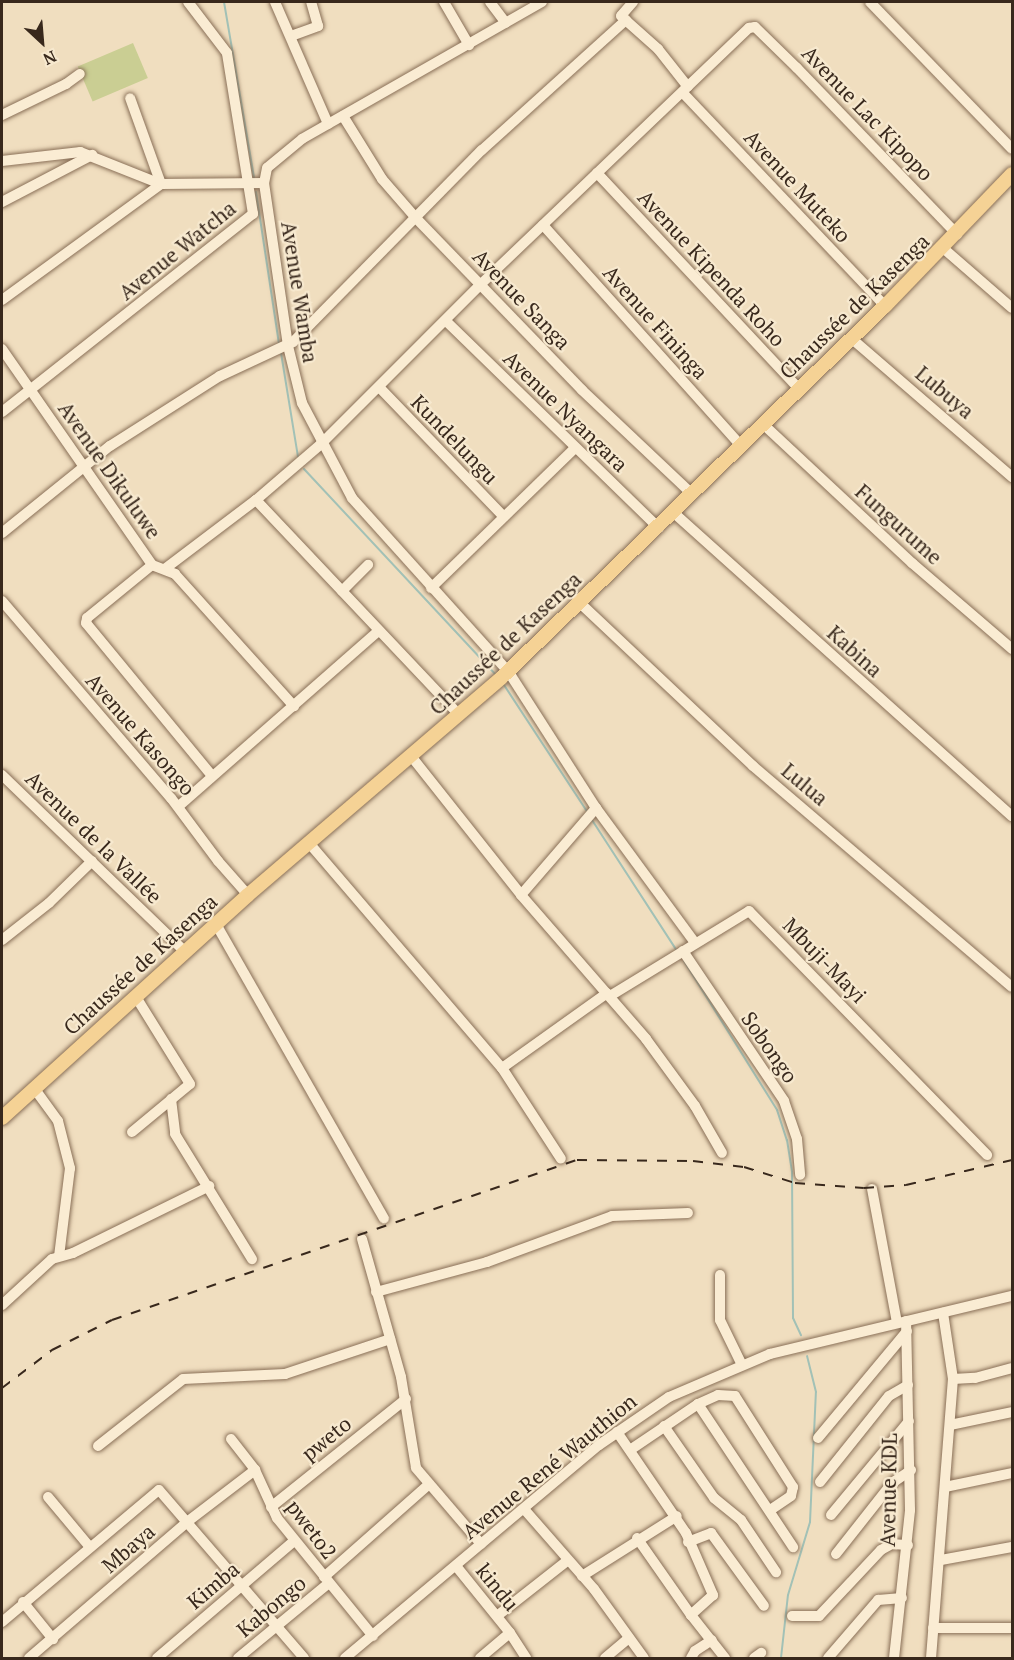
<!DOCTYPE html>
<meta charset="utf-8">
<style>
body{margin:0}
#map{position:relative;width:1014px;height:1660px;overflow:hidden;background:#f0debf;font-family:"PT Serif",serif}
div>[style]{position:absolute}
[style*='--x']{left:calc(var(--x)*1px);top:calc(var(--y)*1px);width:calc(var(--w)*1px);rotate:calc(var(--a)*1deg)}
.green>*{inset:0;background:#cace93;transform-origin:0 0}
.stream>*{height:2px;margin:-1px;padding:0 1px;transform-origin:1px;border-radius:1px;background:#a2c1b6}
.roads{filter:drop-shadow(0 0 2px #896f57) drop-shadow(0 0 2px #896f57)}
.minor>*{height:10px;margin:-5px;padding:0 5px;transform-origin:5px;border-radius:5px;background:#faecd3}
.major>*{height:14px;margin:-7px;padding:0 7px;transform-origin:7px;border-radius:7px;background:#f5d295}
.rail>*{height:2px;margin-top:-1px;transform-origin:0;background:repeating-linear-gradient(90deg,#38281c 0 10px,transparent 0 20px)}
span{translate:-50% -50%;white-space:nowrap;text-align:center;line-height:1.15;-webkit-text-stroke:4.5px #f7e9cf;paint-order:stroke}
.street-label{font-size:21px;color:#38281c}
.frame{position:absolute;inset:0;border:3px solid #38281c;pointer-events:none}
.north{position:absolute;left:12px;top:12px;width:60px;height:60px;-webkit-text-stroke:4px #f7e9cf;paint-order:stroke;rotate:154deg;font-size:16px;font-weight:700;line-height:24px;text-align:center;color:#38281c}
.north::after{content:'';display:block;margin:auto;width:21px;height:27px;background:#38281c;clip-path:polygon(50% 0,100% 100%,50% 72%,0 100%)}
</style>
<div id="map">
<div class="green">
<i style="left:133px;top:43px;width:38px;height:60px;rotate:67deg"></i>
</div>
<div class="stream">
<i style="--x:224;--y:2;--w:178;--a:80.3"></i>
<i style="--x:256;--y:192;--w:154;--a:81.4"></i>
<i style="--x:281;--y:353;--w:105;--a:80.7"></i>
<i style="--x:304;--y:469;--w:282;--a:47"></i>
<i style="--x:502;--y:682;--w:157;--a:56.7"></i>
<i style="--x:592;--y:820;--w:156;--a:57"></i>
<i style="--x:684;--y:961;--w:176;--a:58"></i>
<i style="--x:777;--y:1110;--w:32;--a:72"></i>
<i style="--x:787;--y:1140;--w:32;--a:81"></i>
<i style="--x:792;--y:1172;--w:146;--a:89.6"></i>
<i style="--x:793;--y:1318;--w:19;--a:65"></i>
<i style="--x:781;--y:1658;--w:63;--a:-83.7"></i>
<i style="--x:788;--y:1595;--w:76;--a:-73.2"></i>
<i style="--x:810;--y:1522;--w:130;--a:-87.4"></i>
<i style="--x:816;--y:1392;--w:37;--a:-104"></i>
</div>
<div class="roads">
<div class="minor">
<i style="--x:275;--y:2;--w:133;--a:66.5"></i>
<i style="--x:444;--y:2;--w:50;--a:59.8"></i>
<i style="--x:490;--y:2;--w:26;--a:53"></i>
<i style="--x:542;--y:2;--w:276;--a:150.3"></i>
<i style="--x:302;--y:139;--w:45;--a:140.4"></i>
<i style="--x:267;--y:168;--w:15;--a:101"></i>
<i style="--x:264;--y:183;--w:165;--a:81.6"></i>
<i style="--x:288;--y:346;--w:59;--a:76.2"></i>
<i style="--x:302;--y:403;--w:107;--a:62.2"></i>
<i style="--x:352;--y:498;--w:233;--a:48"></i>
<i style="--x:508;--y:671;--w:163;--a:57.3"></i>
<i style="--x:596;--y:808;--w:167;--a:53.7"></i>
<i style="--x:633;--y:2;--w:18;--a:131"></i>
<i style="--x:621;--y:16;--w:50;--a:41.7"></i>
<i style="--x:658;--y:49;--w:48;--a:51.7"></i>
<i style="--x:870;--y:2;--w:204;--a:46"></i>
<i style="--x:291;--y:36;--w:29;--a:-20"></i>
<i style="--x:318;--y:26;--w:25;--a:-106"></i>
<i style="--x:683;--y:93;--w:294;--a:46.5"></i>
<i style="--x:2;--y:115;--w:71;--a:-25.8"></i>
<i style="--x:66;--y:84;--w:17;--a:-36"></i>
<i style="--x:343;--y:116;--w:74;--a:58.2"></i>
<i style="--x:382;--y:179;--w:50;--a:49"></i>
<i style="--x:415;--y:217;--w:240;--a:46"></i>
<i style="--x:582;--y:390;--w:151;--a:43.4"></i>
<i style="--x:2;--y:161;--w:79;--a:-6.6"></i>
<i style="--x:80;--y:152;--w:87;--a:21.6"></i>
<i style="--x:161;--y:184;--w:103;--a:-0.6"></i>
<i style="--x:597;--y:173;--w:296;--a:46.9"></i>
<i style="--x:2;--y:202;--w:102;--a:-27.6"></i>
<i style="--x:543;--y:225;--w:297;--a:48.1"></i>
<i style="--x:943;--y:248;--w:91;--a:41"></i>
<i style="--x:2;--y:300;--w:197;--a:-36.1"></i>
<i style="--x:161;--y:184;--w:91;--a:-109.8"></i>
<i style="--x:446;--y:321;--w:297;--a:44.2"></i>
<i style="--x:851;--y:338;--w:213;--a:40.8"></i>
<i style="--x:2;--y:349;--w:263;--a:55.2"></i>
<i style="--x:152;--y:565;--w:25;--a:21"></i>
<i style="--x:175;--y:574;--w:178;--a:48"></i>
<i style="--x:379;--y:387;--w:180;--a:46.1"></i>
<i style="--x:2;--y:412;--w:320;--a:-38.3"></i>
<i style="--x:253;--y:214;--w:163;--a:-99.2"></i>
<i style="--x:227;--y:53;--w:64;--a:-127.4"></i>
<i style="--x:763;--y:424;--w:204;--a:43"></i>
<i style="--x:912;--y:563;--w:132;--a:40.7"></i>
<i style="--x:256;--y:500;--w:296;--a:46.6"></i>
<i style="--x:674;--y:513;--w:454;--a:41.9"></i>
<i style="--x:2;--y:533;--w:139;--a:-38.9"></i>
<i style="--x:110;--y:446;--w:130;--a:-32.5"></i>
<i style="--x:220;--y:376;--w:81;--a:-25"></i>
<i style="--x:293;--y:342;--w:269;--a:-45.5"></i>
<i style="--x:482;--y:150;--w:194;--a:-42.1"></i>
<i style="--x:152;--y:565;--w:84;--a:140.8"></i>
<i style="--x:87;--y:618;--w:5;--a:101"></i>
<i style="--x:86;--y:623;--w:198;--a:50.5"></i>
<i style="--x:166;--y:568;--w:113;--a:-37.1"></i>
<i style="--x:256;--y:500;--w:86;--a:-40.7"></i>
<i style="--x:321;--y:444;--w:226;--a:-45"></i>
<i style="--x:481;--y:284;--w:371;--a:-43.7"></i>
<i style="--x:749;--y:28;--w:6;--a:-9"></i>
<i style="--x:755;--y:27;--w:59;--a:44.3"></i>
<i style="--x:797;--y:68;--w:231;--a:46.1"></i>
<i style="--x:431;--y:588;--w:201;--a:-44.2"></i>
<i style="--x:342;--y:591;--w:37;--a:-45"></i>
<i style="--x:2;--y:601;--w:260;--a:49.4"></i>
<i style="--x:171;--y:798;--w:79;--a:53.3"></i>
<i style="--x:218;--y:861;--w:45;--a:48.6"></i>
<i style="--x:580;--y:603;--w:238;--a:43.3"></i>
<i style="--x:753;--y:766;--w:340;--a:40.5"></i>
<i style="--x:411;--y:756;--w:177;--a:51.6"></i>
<i style="--x:521;--y:895;--w:191;--a:49"></i>
<i style="--x:646;--y:1039;--w:83;--a:53.8"></i>
<i style="--x:695;--y:1106;--w:54;--a:60.1"></i>
<i style="--x:2;--y:775;--w:255;--a:44"></i>
<i style="--x:179;--y:806;--w:266;--a:-41.3"></i>
<i style="--x:309;--y:843;--w:296;--a:49.4"></i>
<i style="--x:502;--y:1068;--w:108;--a:57"></i>
<i style="--x:521;--y:895;--w:115;--a:-49.2"></i>
<i style="--x:216;--y:924;--w:339;--a:60.3"></i>
<i style="--x:2;--y:940;--w:60;--a:-38.2"></i>
<i style="--x:49;--y:903;--w:60;--a:-44.3"></i>
<i style="--x:683;--y:951;--w:181;--a:56"></i>
<i style="--x:784;--y:1101;--w:40;--a:71.1"></i>
<i style="--x:797;--y:1139;--w:36;--a:85"></i>
<i style="--x:610;--y:996;--w:163;--a:-31.4"></i>
<i style="--x:749;--y:911;--w:341;--a:45.7"></i>
<i style="--x:502;--y:1068;--w:129;--a:-35.5"></i>
<i style="--x:34;--y:1088;--w:41;--a:54"></i>
<i style="--x:58;--y:1121;--w:49;--a:75.7"></i>
<i style="--x:70;--y:1168;--w:89;--a:97.1"></i>
<i style="--x:171;--y:1099;--w:35;--a:83"></i>
<i style="--x:175;--y:1134;--w:147;--a:58.4"></i>
<i style="--x:132;--y:1132;--w:75;--a:-39.6"></i>
<i style="--x:190;--y:1084;--w:102;--a:-121.8"></i>
<i style="--x:872;--y:1189;--w:136;--a:79.4"></i>
<i style="--x:362;--y:1239;--w:143;--a:74.2"></i>
<i style="--x:401;--y:1377;--w:92;--a:80.6"></i>
<i style="--x:416;--y:1468;--w:100;--a:49.5"></i>
<i style="--x:720;--y:1275;--w:45;--a:90"></i>
<i style="--x:720;--y:1320;--w:48;--a:64"></i>
<i style="--x:376;--y:1292;--w:115;--a:-15.1"></i>
<i style="--x:487;--y:1262;--w:133;--a:-20.2"></i>
<i style="--x:612;--y:1216;--w:76;--a:-2.3"></i>
<i style="--x:2;--y:1305;--w:68;--a:-42.6"></i>
<i style="--x:52;--y:1259;--w:22;--a:-16"></i>
<i style="--x:73;--y:1253;--w:152;--a:-26.2"></i>
<i style="--x:953;--y:1379;--w:22;--a:-3"></i>
<i style="--x:975;--y:1378;--w:38;--a:-15"></i>
<i style="--x:698;--y:1404;--w:172;--a:56.4"></i>
<i style="--x:950;--y:1425;--w:63;--a:-11.8"></i>
<i style="--x:664;--y:1426;--w:88;--a:55.2"></i>
<i style="--x:714;--y:1498;--w:35;--a:39"></i>
<i style="--x:741;--y:1520;--w:63;--a:56.1"></i>
<i style="--x:617;--y:1432;--w:122;--a:55.7"></i>
<i style="--x:686;--y:1533;--w:68;--a:66.5"></i>
<i style="--x:713;--y:1595;--w:30;--a:138"></i>
<i style="--x:691;--y:1615;--w:55;--a:51.7"></i>
<i style="--x:818;--y:1438;--w:139;--a:-50.2"></i>
<i style="--x:231;--y:1439;--w:39;--a:52"></i>
<i style="--x:255;--y:1470;--w:53;--a:65.4"></i>
<i style="--x:277;--y:1518;--w:152;--a:50.9"></i>
<i style="--x:98;--y:1446;--w:108;--a:-38.2"></i>
<i style="--x:183;--y:1379;--w:102;--a:-2.8"></i>
<i style="--x:285;--y:1374;--w:111;--a:-18.4"></i>
<i style="--x:630;--y:1450;--w:82;--a:-34.1"></i>
<i style="--x:698;--y:1404;--w:22;--a:-24"></i>
<i style="--x:718;--y:1395;--w:17;--a:3"></i>
<i style="--x:735;--y:1396;--w:108;--a:57.5"></i>
<i style="--x:793;--y:1487;--w:9;--a:103"></i>
<i style="--x:791;--y:1496;--w:25;--a:146"></i>
<i style="--x:820;--y:1482;--w:110;--a:-51.3"></i>
<i style="--x:889;--y:1396;--w:22;--a:-30"></i>
<i style="--x:945;--y:1487;--w:68;--a:-11.8"></i>
<i style="--x:48;--y:1497;--w:64;--a:50.1"></i>
<i style="--x:271;--y:1507;--w:173;--a:-38.7"></i>
<i style="--x:524;--y:1509;--w:106;--a:48.8"></i>
<i style="--x:594;--y:1589;--w:85;--a:54.1"></i>
<i style="--x:831;--y:1515;--w:122;--a:-50.3"></i>
<i style="--x:637;--y:1538;--w:94;--a:55"></i>
<i style="--x:688;--y:1542;--w:25;--a:-21"></i>
<i style="--x:711;--y:1533;--w:90;--a:54"></i>
<i style="--x:836;--y:1554;--w:90;--a:-51.7"></i>
<i style="--x:892;--y:1483;--w:23;--a:-34"></i>
<i style="--x:941;--y:1560;--w:72;--a:-10.4"></i>
<i style="--x:456;--y:1566;--w:86;--a:51.1"></i>
<i style="--x:510;--y:1633;--w:30;--a:57"></i>
<i style="--x:582;--y:1576;--w:112;--a:-32.3"></i>
<i style="--x:324;--y:1577;--w:139;--a:-41.5"></i>
<i style="--x:23;--y:1602;--w:48;--a:51"></i>
<i style="--x:497;--y:1616;--w:89;--a:-38.2"></i>
<i style="--x:792;--y:1616;--w:27;--a:0"></i>
<i style="--x:819;--y:1616;--w:91;--a:-46.8"></i>
<i style="--x:881;--y:1550;--w:13;--a:-29"></i>
<i style="--x:892;--y:1544;--w:16;--a:4"></i>
<i style="--x:2;--y:1622;--w:205;--a:-40.1"></i>
<i style="--x:159;--y:1490;--w:222;--a:49.2"></i>
<i style="--x:933;--y:1628;--w:79;--a:0"></i>
<i style="--x:29;--y:1658;--w:208;--a:-40.7"></i>
<i style="--x:187;--y:1522;--w:86;--a:-37.4"></i>
<i style="--x:157;--y:1658;--w:180;--a:-40.5"></i>
<i style="--x:238;--y:1658;--w:118;--a:-39.5"></i>
<i style="--x:345;--y:1658;--w:331;--a:-40"></i>
<i style="--x:599;--y:1445;--w:85;--a:-34.4"></i>
<i style="--x:669;--y:1397;--w:110;--a:-23.1"></i>
<i style="--x:770;--y:1354;--w:249;--a:-13.5"></i>
<i style="--x:480;--y:1658;--w:39;--a:-40"></i>
<i style="--x:605;--y:1658;--w:31;--a:-40"></i>
<i style="--x:691;--y:1658;--w:8;--a:-60"></i>
<i style="--x:695;--y:1651;--w:20;--a:-33"></i>
<i style="--x:754;--y:1658;--w:9;--a:-36"></i>
<i style="--x:828;--y:1658;--w:77;--a:-49.2"></i>
<i style="--x:878;--y:1600;--w:24;--a:-5"></i>
<i style="--x:894;--y:1658;--w:149;--a:-83.8"></i>
<i style="--x:910;--y:1510;--w:189;--a:-91.2"></i>
<i style="--x:931;--y:1658;--w:280;--a:-85.5"></i>
<i style="--x:953;--y:1379;--w:67;--a:-98.6"></i>
</div>
<div class="major">
<i style="--x:2;--y:1118;--w:332;--a:-42.2"></i>
<i style="--x:248;--y:895;--w:333;--a:-40.6"></i>
<i style="--x:501;--y:678;--w:535;--a:-44.09"></i>
<i style="--x:885;--y:306;--w:183;--a:-46.1"></i>
</div>
</div>
<div class="rail">
<i style="--x:2;--y:1388;--w:63;--a:-37.2"></i>
<i style="--x:52;--y:1350;--w:67;--a:-26.6"></i>
<i style="--x:112;--y:1320;--w:492;--a:-19"></i>
<i style="--x:577;--y:1160;--w:116;--a:0.5"></i>
<i style="--x:693;--y:1161;--w:51;--a:6.7"></i>
<i style="--x:744;--y:1167;--w:53;--a:17.4"></i>
<i style="--x:795;--y:1183;--w:69;--a:4.1"></i>
<i style="--x:864;--y:1188;--w:42;--a:-4.1"></i>
<i style="--x:906;--y:1185;--w:109;--a:-13.3"></i>
</div>
<div class="street-label">
<span style="left:868px;top:113px;rotate:46deg">Avenue Lac Kipopo</span>
<span style="left:798px;top:186px;rotate:47deg">Avenue Muteko</span>
<span style="left:177px;top:250px;rotate:-39deg">Avenue Watcha</span>
<span style="left:712px;top:268px;rotate:47deg">Avenue Kipenda Roho</span>
<span style="left:300px;top:292px;rotate:81deg">Avenue Wamba</span>
<span style="left:522px;top:299px;rotate:46deg">Avenue Sanga</span>
<span style="left:854px;top:306px;rotate:-44deg">Chaussée de Kasenga</span>
<span style="left:656px;top:322px;rotate:48deg">Avenue Fininga</span>
<span style="left:945px;top:392px;rotate:40deg">Lubuya</span>
<span style="left:566px;top:411px;rotate:44deg">Avenue Nyangara</span>
<span style="left:455px;top:439px;rotate:46deg">Kundelungu</span>
<span style="left:110px;top:470px;rotate:55deg">Avenue Dikuluwe</span>
<span style="left:899px;top:524px;rotate:42deg">Fungurume</span>
<span style="left:505px;top:643px;rotate:-43deg">Chaussée de Kasenga</span>
<span style="left:855px;top:651px;rotate:42deg">Kabina</span>
<span style="left:141px;top:734px;rotate:49deg">Avenue Kasongo</span>
<span style="left:805px;top:784px;rotate:40deg">Lulua</span>
<span style="left:94px;top:837px;rotate:44deg">Avenue de la Vallée</span>
<span style="left:825px;top:960px;rotate:46deg">Mbuji-Mayi</span>
<span style="left:140px;top:964px;rotate:-42deg">Chaussée de Kasenga</span>
<span style="left:770px;top:1047px;rotate:55deg">Sobongo</span>
<span style="left:326px;top:1438px;rotate:-39deg">pweto</span>
<span style="left:549px;top:1466px;rotate:-39deg">Avenue René Wauthion</span>
<span style="left:888px;top:1490px;rotate:-89deg">Avenue KDL</span>
<span style="left:312px;top:1529px;rotate:53deg">pweto2</span>
<span style="left:128px;top:1548px;rotate:-41deg">Mbaya</span>
<span style="left:213px;top:1585px;rotate:-40deg">Kimba</span>
<span style="left:498px;top:1587px;rotate:51deg">kindu</span>
<span style="left:271px;top:1606px;rotate:-40deg">Kabongo</span>
</div>
<div class="frame"></div>
<div class="north">N</div>
</div>
